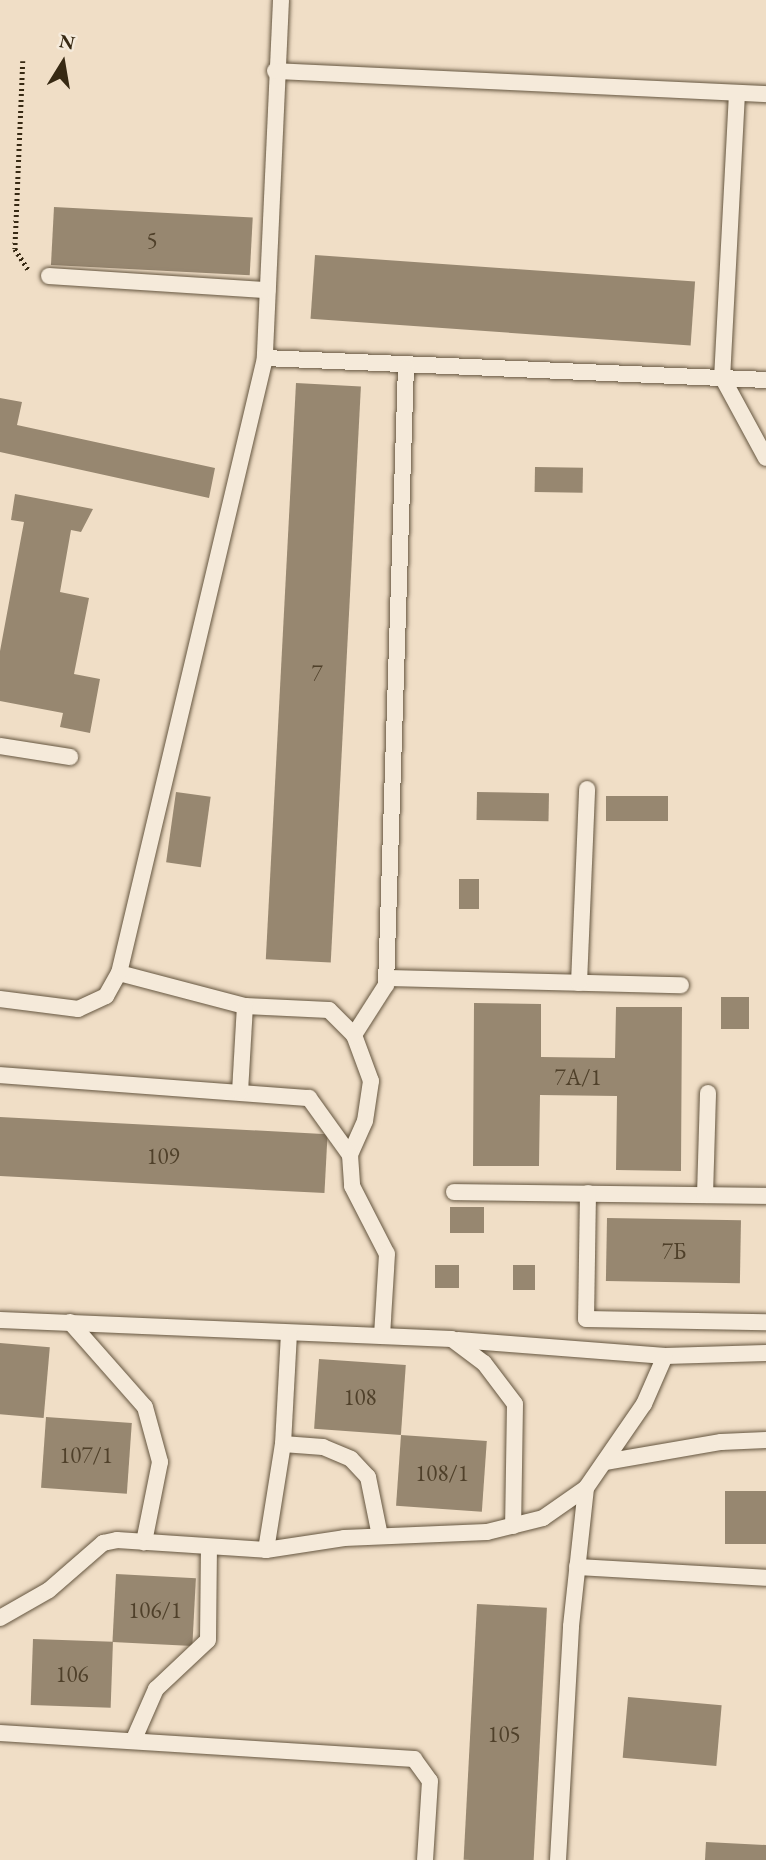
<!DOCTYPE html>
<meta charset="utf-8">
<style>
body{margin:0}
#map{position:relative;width:766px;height:1860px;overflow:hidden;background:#f0dec6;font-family:"EB Garamond",serif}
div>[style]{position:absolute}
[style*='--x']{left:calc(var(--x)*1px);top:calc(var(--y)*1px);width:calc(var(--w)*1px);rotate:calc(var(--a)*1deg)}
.building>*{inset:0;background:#978770;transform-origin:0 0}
.path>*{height:4.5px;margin-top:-2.25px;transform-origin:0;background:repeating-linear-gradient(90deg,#372913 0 2px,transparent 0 5.5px)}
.roads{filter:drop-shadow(0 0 2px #655640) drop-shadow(0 0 2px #655640)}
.lane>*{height:16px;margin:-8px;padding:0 8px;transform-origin:8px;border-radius:8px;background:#f5eada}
span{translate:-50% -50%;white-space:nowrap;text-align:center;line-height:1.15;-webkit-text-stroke:6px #f5eada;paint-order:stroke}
.number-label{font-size:23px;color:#4f402a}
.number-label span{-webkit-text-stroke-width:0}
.north{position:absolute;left:28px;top:28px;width:70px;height:70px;-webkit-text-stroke:5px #f5eada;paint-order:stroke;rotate:11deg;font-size:19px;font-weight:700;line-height:28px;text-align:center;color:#372913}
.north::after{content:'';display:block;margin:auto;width:24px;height:32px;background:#372913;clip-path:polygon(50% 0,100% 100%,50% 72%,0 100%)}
</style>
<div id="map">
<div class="building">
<i style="left:54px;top:207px;width:199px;height:58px;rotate:3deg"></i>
<i style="left:315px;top:255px;width:381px;height:64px;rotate:4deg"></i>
<i style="left:296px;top:383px;width:65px;height:577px;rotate:3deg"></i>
<i style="clip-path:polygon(0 398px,22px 402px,17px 425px,215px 468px,209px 498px,0 452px)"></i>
<i style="left:535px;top:467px;width:48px;height:25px;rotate:1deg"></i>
<i style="clip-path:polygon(15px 494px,93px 509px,81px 532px,71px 530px,60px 592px,89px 598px,74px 674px,100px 679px,90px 733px,60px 727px,63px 713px,0 701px,0 651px,24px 522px,11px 520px)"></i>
<i style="left:176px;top:792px;width:35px;height:71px;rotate:8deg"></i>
<i style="left:477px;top:792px;width:72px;height:28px;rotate:1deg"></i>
<i style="left:606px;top:796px;width:62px;height:25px"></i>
<i style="left:459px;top:879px;width:20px;height:30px"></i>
<i style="left:721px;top:997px;width:28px;height:32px"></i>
<i style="clip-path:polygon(474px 1003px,541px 1004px,541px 1057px,615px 1058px,616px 1007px,682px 1007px,681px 1171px,616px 1170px,617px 1096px,540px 1095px,539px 1166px,473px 1166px)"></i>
<i style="left:0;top:1117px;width:328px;height:59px;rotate:3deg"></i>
<i style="left:450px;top:1207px;width:34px;height:26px"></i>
<i style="left:607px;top:1218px;width:134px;height:63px;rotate:1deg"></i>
<i style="left:435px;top:1265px;width:24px;height:23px"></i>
<i style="left:513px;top:1265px;width:22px;height:25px"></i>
<i style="left:0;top:1343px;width:50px;height:71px;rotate:5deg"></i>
<i style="left:319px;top:1359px;width:87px;height:70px;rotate:4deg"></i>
<i style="left:46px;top:1417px;width:86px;height:71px;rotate:4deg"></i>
<i style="left:401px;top:1435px;width:86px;height:71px;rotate:4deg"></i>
<i style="left:766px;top:1491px;width:53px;height:41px;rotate:90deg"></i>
<i style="left:116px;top:1574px;width:80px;height:68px;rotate:3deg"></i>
<i style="left:477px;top:1604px;width:70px;height:256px;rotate:3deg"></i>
<i style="left:33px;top:1639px;width:80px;height:66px;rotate:2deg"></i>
<i style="left:628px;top:1697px;width:94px;height:61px;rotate:5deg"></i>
<i style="clip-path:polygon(706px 1842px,766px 1845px,766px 1860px,705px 1860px)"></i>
</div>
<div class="path">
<i style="--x:23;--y:61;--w:188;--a:92.4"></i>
<i style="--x:15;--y:249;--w:24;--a:57"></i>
</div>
<div class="roads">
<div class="lane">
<i style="--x:281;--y:0;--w:358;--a:92.6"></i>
<i style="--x:265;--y:358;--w:632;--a:103.35"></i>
<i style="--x:119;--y:973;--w:130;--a:14.7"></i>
<i style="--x:245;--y:1006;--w:84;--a:2.7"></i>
<i style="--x:329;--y:1010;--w:35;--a:45"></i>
<i style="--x:354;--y:1035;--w:49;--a:69.7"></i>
<i style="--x:371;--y:1081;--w:40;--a:98.5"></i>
<i style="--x:365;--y:1121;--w:37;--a:114"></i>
<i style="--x:350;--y:1155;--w:31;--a:86"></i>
<i style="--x:352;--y:1186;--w:76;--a:62.8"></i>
<i style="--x:387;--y:1254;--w:82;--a:93.5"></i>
<i style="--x:275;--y:71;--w:492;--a:2.7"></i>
<i style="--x:737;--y:93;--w:284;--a:93"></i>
<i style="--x:722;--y:377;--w:92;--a:61.5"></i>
<i style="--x:49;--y:276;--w:219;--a:3.7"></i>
<i style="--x:265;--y:358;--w:501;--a:2.51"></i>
<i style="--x:0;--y:746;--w:71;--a:8.9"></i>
<i style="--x:386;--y:978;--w:295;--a:1.4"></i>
<i style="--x:579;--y:983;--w:194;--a:-87.6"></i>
<i style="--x:0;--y:999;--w:79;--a:7.3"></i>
<i style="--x:78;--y:1009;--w:31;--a:-25"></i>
<i style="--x:106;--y:996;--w:26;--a:-61"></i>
<i style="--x:354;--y:1035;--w:59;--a:-57.4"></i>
<i style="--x:386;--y:985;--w:618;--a:-88.15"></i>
<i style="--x:0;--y:1075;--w:310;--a:4.3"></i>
<i style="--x:309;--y:1098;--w:70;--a:54.3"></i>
<i style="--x:240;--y:1092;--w:86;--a:-86.7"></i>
<i style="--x:454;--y:1192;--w:312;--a:0.7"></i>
<i style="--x:588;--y:1193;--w:126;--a:90.9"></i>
<i style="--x:586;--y:1319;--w:180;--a:1"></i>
<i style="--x:705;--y:1195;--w:102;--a:-88.3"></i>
<i style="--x:0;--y:1320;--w:452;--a:2.4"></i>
<i style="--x:452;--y:1339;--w:40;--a:37"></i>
<i style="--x:484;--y:1363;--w:51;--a:52.9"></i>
<i style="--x:515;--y:1404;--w:122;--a:90.9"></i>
<i style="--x:70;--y:1322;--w:113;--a:48.6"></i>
<i style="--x:145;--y:1407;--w:57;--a:74.7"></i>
<i style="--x:160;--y:1462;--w:82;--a:101.3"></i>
<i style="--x:458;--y:1340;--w:208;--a:4.4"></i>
<i style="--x:665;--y:1356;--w:101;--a:-1.7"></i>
<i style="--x:283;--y:1444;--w:40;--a:4.3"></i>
<i style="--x:323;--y:1447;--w:30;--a:23"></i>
<i style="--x:351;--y:1459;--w:25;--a:47"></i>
<i style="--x:368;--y:1477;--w:60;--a:78.5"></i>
<i style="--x:605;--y:1462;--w:118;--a:-9.8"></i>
<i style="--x:721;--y:1442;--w:45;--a:-2.5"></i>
<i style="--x:266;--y:1550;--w:107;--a:-80.9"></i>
<i style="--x:283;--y:1444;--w:110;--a:-86.9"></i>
<i style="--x:577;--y:1567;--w:189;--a:3.3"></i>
<i style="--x:0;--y:1618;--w:56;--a:-29.7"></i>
<i style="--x:49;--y:1590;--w:72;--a:-41"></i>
<i style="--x:103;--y:1543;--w:14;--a:-12"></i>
<i style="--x:117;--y:1540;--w:149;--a:3.8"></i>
<i style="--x:266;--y:1550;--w:79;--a:-8.7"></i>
<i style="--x:344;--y:1538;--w:143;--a:-2.4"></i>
<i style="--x:487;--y:1532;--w:58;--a:-14"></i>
<i style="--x:543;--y:1518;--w:52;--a:-34.9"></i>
<i style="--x:586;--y:1488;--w:102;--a:-55.4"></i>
<i style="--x:644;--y:1404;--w:52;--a:-66.4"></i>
<i style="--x:0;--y:1733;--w:415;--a:3.6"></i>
<i style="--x:414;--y:1759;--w:27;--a:54"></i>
<i style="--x:430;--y:1781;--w:79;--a:93.6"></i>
<i style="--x:134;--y:1739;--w:55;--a:-66.3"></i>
<i style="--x:156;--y:1689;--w:71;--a:-43.3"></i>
<i style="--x:208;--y:1640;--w:91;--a:-89.4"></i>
<i style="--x:558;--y:1860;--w:234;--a:-86.8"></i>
<i style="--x:571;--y:1626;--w:139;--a:-83.8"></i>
</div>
</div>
<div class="number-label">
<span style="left:152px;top:240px">5</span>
<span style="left:317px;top:673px">7</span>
<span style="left:578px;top:1077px">7А/1</span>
<span style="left:163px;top:1156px">109</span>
<span style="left:674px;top:1251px">7Б</span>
<span style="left:360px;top:1397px">108</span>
<span style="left:86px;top:1455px">107/1</span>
<span style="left:442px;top:1473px">108/1</span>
<span style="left:155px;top:1610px">106/1</span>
<span style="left:72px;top:1674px">106</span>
<span style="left:504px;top:1734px">105</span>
</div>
<div class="north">N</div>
</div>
